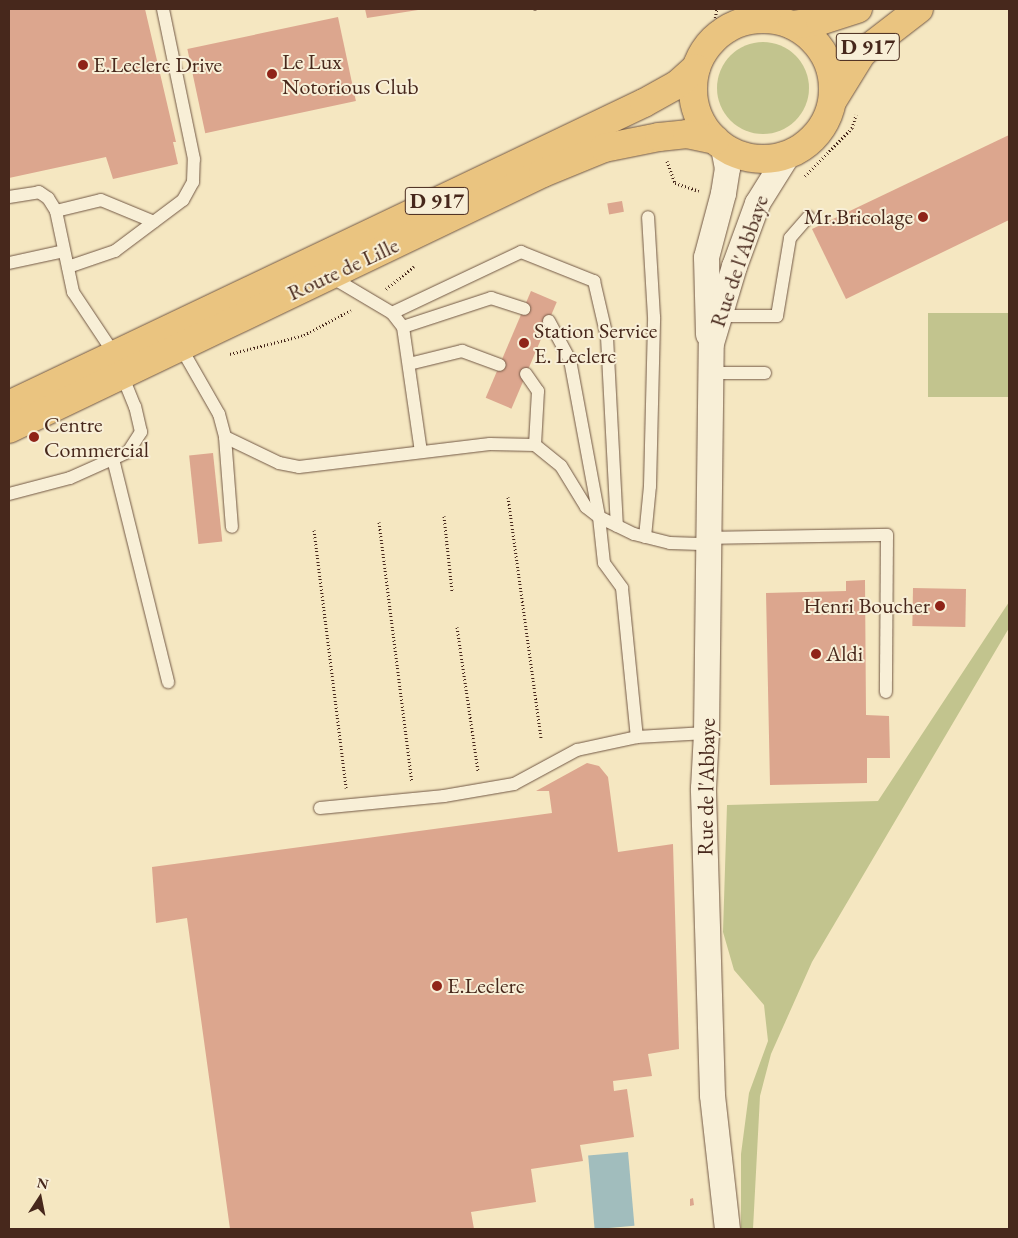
<!DOCTYPE html>
<style>
body{margin:0}
#map{position:relative;width:1018px;height:1238px;overflow:hidden;background:#f5e7c1;font-family:"EB Garamond",serif}
div>[style]{position:absolute}
[style*='--x']{left:calc(var(--x)*1px);top:calc(var(--y)*1px);width:calc(var(--w)*1px);rotate:calc(var(--a)*1deg)}
.green>*{inset:0;background:#c2c48e;transform-origin:0 0}
.round{border-radius:50%}
.water>*{inset:0;background:#a1bdbd;transform-origin:0 0}
.building>*{inset:0;background:#dca68e;transform-origin:0 0}
.path>*{height:3px;margin-top:-1.5px;transform-origin:0;background:repeating-linear-gradient(90deg,#47281c 0 1px,transparent 0 3.5px)}
.roads{filter:drop-shadow(0 0 1px #725845) drop-shadow(0 0 1px #725845)}
.service>*{height:12px;margin:-6px;padding:0 6px;transform-origin:6px;border-radius:6px;background:#f8efd7}
.minor>*{height:25px;margin:-12.5px;padding:0 12.5px;transform-origin:12.5px;border-radius:12.5px;background:#f8efd7}
.primary>*{height:28px;margin:-14px;padding:0 14px;transform-origin:14px;border-radius:14px;background:#eac480}
.primary>.ring{margin:-14px;padding:0;box-sizing:content-box;background:none;border:28px solid #eac480;border-radius:50%}
.dots>*{width:14px;height:14px;translate:-50% -50%;box-sizing:border-box;border:2px solid #f8efd7;border-radius:50%}
span{translate:-50% -50%;white-space:nowrap;text-align:center;line-height:1.15;-webkit-text-stroke:4px #f8efd7;paint-order:stroke}
.shield-label span{padding:1px 4px;background:#f8efd7;border:1px solid;border-radius:4px;-webkit-text-stroke-width:0}
.shield-label{font-size:21px;color:#47281c;font-weight:700}
.poi-label{font-size:22px;color:#47281c}
.left{translate:0 -50%;text-align:left}
.right{translate:-100% -50%;text-align:right}
.street-label{font-size:22px;color:#47281c}
.frame{position:absolute;inset:0;border:10px solid #47281c;pointer-events:none}
.north{position:absolute;left:15px;top:1173px;width:50px;height:50px;-webkit-text-stroke:4px #f8efd7;paint-order:stroke;rotate:11deg;font-size:14px;font-weight:700;line-height:20px;text-align:center;color:#47281c}
.north::after{content:'';display:block;margin:auto;width:18px;height:22px;background:#47281c;clip-path:polygon(50% 0,100% 100%,50% 72%,0 100%)}
</style>
<div id="map">
<div class="green">
<i class="round" style="left:717px;top:42px;width:92px;height:92px"></i>
<i style="left:1009px;top:313px;width:84px;height:81px;rotate:90deg"></i>
<i style="clip-path:polygon(1009px 602px,1009px 628px,812px 962px,771px 1054px,760px 1096px,753px 1229px,741px 1229px,741px 1154px,749px 1093px,768px 1041px,764px 1005px,734px 970px,723px 932px,727px 805px,878px 801px)"></i>
</div>
<div class="water">
<i style="left:628px;top:1152px;width:74px;height:40px;rotate:85deg"></i>
</div>
<div class="building">
<i style="clip-path:polygon(9px 9px,145px 9px,176px 142px,173px 142px,178px 164px,113px 179px,106px 157px,9px 178px)"></i>
<i style="clip-path:polygon(365px 9px,418px 9px,418px 10px,367px 18px)"></i>
<i style="left:338px;top:17px;width:86px;height:154px;rotate:78deg"></i>
<i style="clip-path:polygon(1009px 135px,1009px 220px,846px 299px,812px 229px)"></i>
<i style="left:622px;top:201px;width:11px;height:15px;rotate:80deg"></i>
<i style="left:531px;top:291px;width:28px;height:116px;rotate:23deg"></i>
<i style="left:213px;top:453px;width:89px;height:24px;rotate:84deg"></i>
<i style="clip-path:polygon(865px 580px,866px 715px,889px 716px,890px 758px,867px 758px,867px 783px,770px 785px,766px 593px,846px 591px,846px 581px)"></i>
<i style="left:913px;top:588px;width:53px;height:38px;rotate:1deg"></i>
<i style="clip-path:polygon(587px 763px,599px 766px,608px 777px,618px 852px,673px 844px,679px 1049px,648px 1054px,652px 1076px,613px 1081px,614px 1091px,627px 1089px,634px 1137px,580px 1145px,583px 1161px,531px 1169px,536px 1202px,471px 1212px,474px 1229px,230px 1229px,187px 918px,156px 923px,152px 867px,552px 813px,549px 791px,536px 791px)"></i>
<i style="clip-path:polygon(693px 1198px,694px 1205px,690px 1206px,690px 1199px)"></i>
</div>
<div class="path">
<i style="--x:535;--y:9;--w:1;--a:90"></i>
<i style="--x:711;--y:42;--w:34;--a:-80"></i>
<i style="--x:667;--y:161;--w:23;--a:70"></i>
<i style="--x:675;--y:183;--w:25;--a:18"></i>
<i style="--x:805;--y:176;--w:67;--a:-45.6"></i>
<i style="--x:852;--y:128;--w:14;--a:-73"></i>
<i style="--x:386;--y:289;--w:36;--a:-39"></i>
<i style="--x:230;--y:354;--w:76;--a:-14.4"></i>
<i style="--x:304;--y:335;--w:53;--a:-28"></i>
<i style="--x:508;--y:497;--w:244;--a:82.2"></i>
<i style="--x:444;--y:516;--w:75;--a:83.9"></i>
<i style="--x:379;--y:522;--w:262;--a:82.8"></i>
<i style="--x:314;--y:530;--w:260;--a:82.9"></i>
<i style="--x:457;--y:627;--w:146;--a:81.7"></i>
</div>
<div class="roads">
<div class="service">
<i style="--x:9;--y:197;--w:30;--a:-9"></i>
<i style="--x:39;--y:192;--w:11;--a:34"></i>
<i style="--x:48;--y:198;--w:15;--a:58"></i>
<i style="--x:56;--y:211;--w:83;--a:78.1"></i>
<i style="--x:73;--y:292;--w:76;--a:56.3"></i>
<i style="--x:56;--y:211;--w:46;--a:-13.7"></i>
<i style="--x:101;--y:200;--w:57;--a:22.5"></i>
<i style="--x:9;--y:263;--w:56;--a:-12.3"></i>
<i style="--x:68;--y:267;--w:50;--a:-18.8"></i>
<i style="--x:115;--y:251;--w:85;--a:-36.9"></i>
<i style="--x:183;--y:200;--w:21;--a:-61"></i>
<i style="--x:193;--y:182;--w:23;--a:-88"></i>
<i style="--x:194;--y:159;--w:153;--a:-101.7"></i>
<i style="--x:328;--y:275;--w:74;--a:30.7"></i>
<i style="--x:392;--y:313;--w:18;--a:52"></i>
<i style="--x:403;--y:327;--w:126;--a:81.8"></i>
<i style="--x:392;--y:313;--w:143;--a:-25.3"></i>
<i style="--x:521;--y:252;--w:79;--a:21.7"></i>
<i style="--x:594;--y:281;--w:57;--a:76.9"></i>
<i style="--x:607;--y:337;--w:189;--a:87"></i>
<i style="--x:719;--y:316;--w:58;--a:0"></i>
<i style="--x:777;--y:316;--w:79;--a:-80.5"></i>
<i style="--x:790;--y:238;--w:28;--a:-49"></i>
<i style="--x:549;--y:321;--w:44;--a:61.7"></i>
<i style="--x:570;--y:360;--w:160;--a:79.5"></i>
<i style="--x:599;--y:517;--w:46;--a:83.8"></i>
<i style="--x:604;--y:563;--w:31;--a:54"></i>
<i style="--x:622;--y:588;--w:150;--a:84.3"></i>
<i style="--x:637;--y:737;--w:69;--a:-3.3"></i>
<i style="--x:403;--y:327;--w:93;--a:-18.2"></i>
<i style="--x:491;--y:298;--w:35;--a:18"></i>
<i style="--x:180;--y:346;--w:78;--a:60.2"></i>
<i style="--x:219;--y:414;--w:24;--a:75"></i>
<i style="--x:225;--y:437;--w:90;--a:85.6"></i>
<i style="--x:409;--y:364;--w:55;--a:-13.8"></i>
<i style="--x:462;--y:351;--w:40;--a:20.2"></i>
<i style="--x:710;--y:373;--w:55;--a:0"></i>
<i style="--x:526;--y:374;--w:21;--a:55"></i>
<i style="--x:538;--y:391;--w:54;--a:93.2"></i>
<i style="--x:225;--y:437;--w:60;--a:25.7"></i>
<i style="--x:279;--y:463;--w:20;--a:11"></i>
<i style="--x:299;--y:467;--w:192;--a:-6.9"></i>
<i style="--x:490;--y:444;--w:45;--a:1.3"></i>
<i style="--x:535;--y:445;--w:33;--a:39"></i>
<i style="--x:561;--y:466;--w:48;--a:58.6"></i>
<i style="--x:586;--y:507;--w:16;--a:38"></i>
<i style="--x:599;--y:517;--w:39;--a:26"></i>
<i style="--x:634;--y:534;--w:37;--a:14"></i>
<i style="--x:670;--y:543;--w:38;--a:2"></i>
<i style="--x:113;--y:459;--w:230;--a:76.1"></i>
<i style="--x:9;--y:494;--w:63;--a:-14.7"></i>
<i style="--x:70;--y:478;--w:64;--a:-24.1"></i>
<i style="--x:128;--y:452;--w:24;--a:-57"></i>
<i style="--x:141;--y:432;--w:26;--a:-103"></i>
<i style="--x:135;--y:407;--w:35;--a:-112"></i>
<i style="--x:645;--y:537;--w:51;--a:-84.4"></i>
<i style="--x:650;--y:486;--w:169;--a:-88.6"></i>
<i style="--x:654;--y:317;--w:100;--a:-93.4"></i>
<i style="--x:708;--y:538;--w:179;--a:-1"></i>
<i style="--x:887;--y:535;--w:157;--a:90.4"></i>
<i style="--x:320;--y:808;--w:125;--a:-5.5"></i>
<i style="--x:444;--y:796;--w:71;--a:-9.7"></i>
<i style="--x:514;--y:784;--w:72;--a:-28.4"></i>
<i style="--x:577;--y:750;--w:61;--a:-12.2"></i>
</div>
<div class="minor">
<i style="--x:708;--y:334;--w:77;--a:-91.5"></i>
<i style="--x:706;--y:257;--w:66;--a:-75.1"></i>
<i style="--x:723;--y:193;--w:25;--a:-81"></i>
<i style="--x:727;--y:168;--w:21;--a:-101"></i>
<i style="--x:727;--y:1229;--w:135;--a:-96.4"></i>
<i style="--x:712;--y:1095;--w:307;--a:-91.7"></i>
<i style="--x:703;--y:788;--w:55;--a:-86.9"></i>
<i style="--x:706;--y:733;--w:390;--a:-89.3"></i>
<i style="--x:711;--y:343;--w:80;--a:-73.4"></i>
<i style="--x:734;--y:266;--w:67;--a:-69.9"></i>
<i style="--x:757;--y:203;--w:57;--a:-58"></i>
</div>
<div class="primary">
<i class="ring" style="left:693px;top:19px;width:112px;height:112px"></i>
<i style="--x:792;--y:25;--w:28;--a:-8"></i>
<i style="--x:820;--y:21;--w:40;--a:-18"></i>
<i style="--x:833;--y:100;--w:55;--a:-58.3"></i>
<i style="--x:862;--y:53;--w:72;--a:-37.7"></i>
<i style="--x:9;--y:405;--w:703;--a:-25.44"></i>
<i style="--x:644;--y:103;--w:39;--a:-29"></i>
<i style="--x:678;--y:84;--w:24;--a:-42"></i>
<i style="--x:9;--y:429;--w:592;--a:-25.61"></i>
<i style="--x:543;--y:173;--w:66;--a:-22.3"></i>
<i style="--x:604;--y:148;--w:56;--a:-11.3"></i>
<i style="--x:659;--y:137;--w:28;--a:-6"></i>
<i style="--x:687;--y:134;--w:29;--a:12"></i>
</div>
</div>
<div class="dots">
<i style="left:83px;top:65px;background:#8f2418"></i>
<i style="left:272px;top:74px;background:#8f2418"></i>
<i style="left:923px;top:217px;background:#8f2418"></i>
<i style="left:524px;top:343px;background:#8f2418"></i>
<i style="left:34px;top:437px;background:#8f2418"></i>
<i style="left:940px;top:606px;background:#8f2418"></i>
<i style="left:816px;top:654px;background:#8f2418"></i>
<i style="left:437px;top:986px;background:#8f2418"></i>
</div>
<div class="shield-label">
<span style="left:868px;top:47px">D 917</span>
<span style="left:437px;top:201px">D 917</span>
</div>
<div class="poi-label">
<span class="left" style="left:282px;top:74px">Le Lux<br>Notorious Club</span>
<span class="left" style="left:93px;top:65px">E.Leclerc Drive</span>
<span class="right" style="left:913px;top:217px">Mr.Bricolage</span>
<span class="left" style="left:534px;top:343px">Station Service<br>E. Leclerc</span>
<span class="left" style="left:44px;top:437px">Centre<br>Commercial</span>
<span class="right" style="left:930px;top:606px">Henri Boucher</span>
<span class="left" style="left:826px;top:654px">Aldi</span>
<span class="left" style="left:447px;top:986px">E.Leclerc</span>
</div>
<div class="street-label">
<span style="left:739px;top:261px;rotate:-71deg">Rue de l'Abbaye</span>
<span style="left:343px;top:269px;rotate:-25deg">Route de Lille</span>
<span style="left:706px;top:787px;rotate:-89deg">Rue de l'Abbaye</span>
</div>
<div class="frame"></div>
<div class="north">N</div>
</div>
